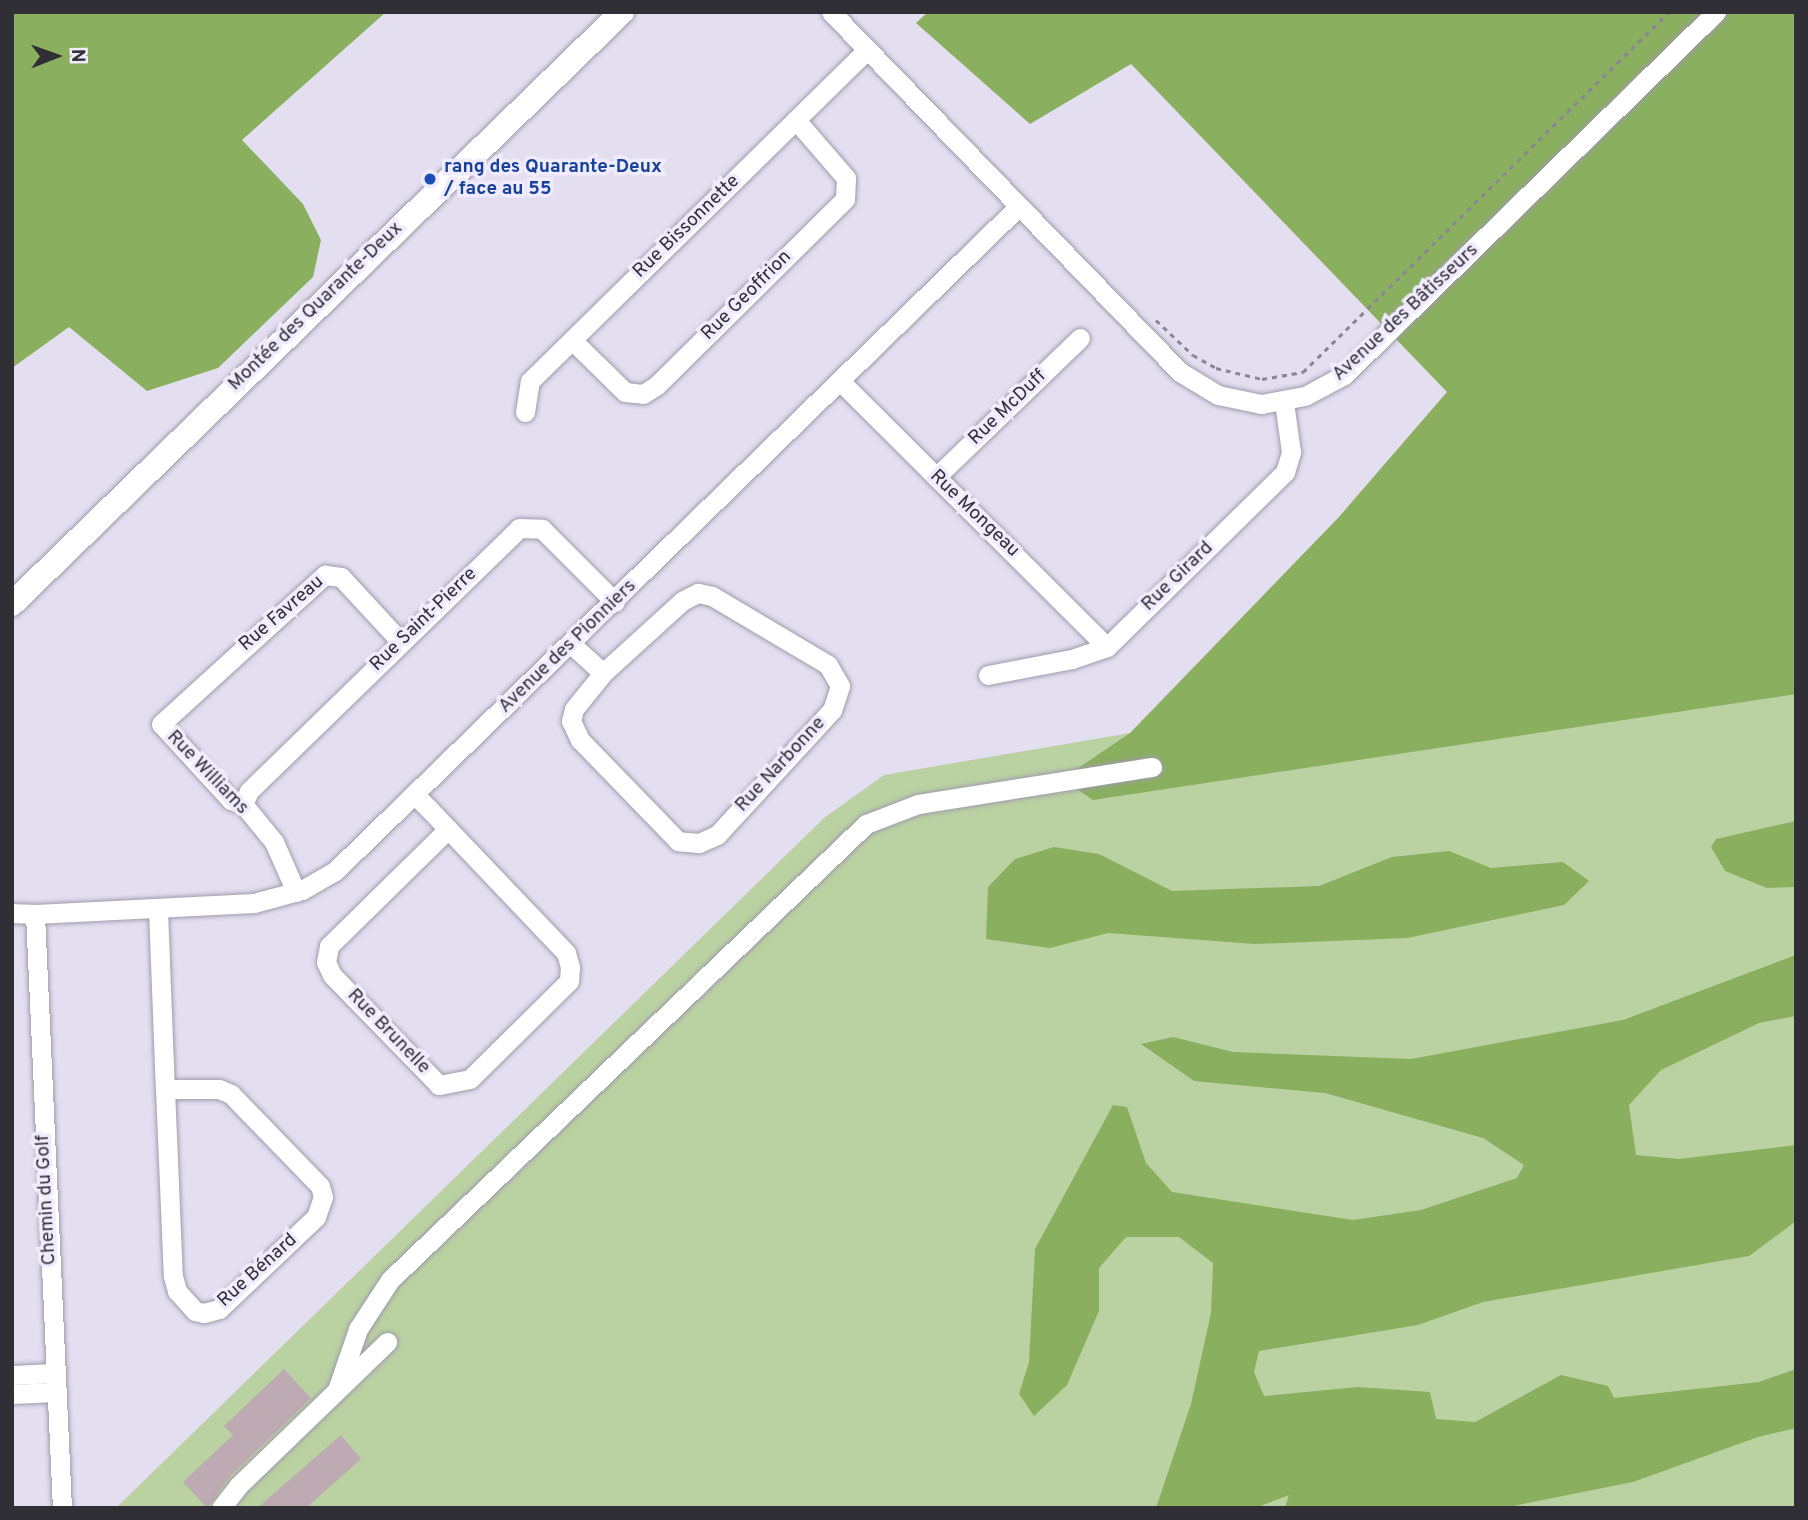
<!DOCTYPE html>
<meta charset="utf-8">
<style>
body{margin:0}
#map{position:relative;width:1808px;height:1520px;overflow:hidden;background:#e3def0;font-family:Overpass,sans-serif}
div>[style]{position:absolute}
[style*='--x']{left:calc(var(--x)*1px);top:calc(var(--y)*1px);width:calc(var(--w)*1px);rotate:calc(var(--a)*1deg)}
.green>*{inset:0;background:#bad2a2}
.forest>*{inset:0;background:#8aaf5f}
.building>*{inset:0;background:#beaab2}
.path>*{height:2.5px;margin-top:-1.25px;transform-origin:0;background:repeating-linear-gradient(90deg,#8a8693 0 5px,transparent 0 10px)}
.roads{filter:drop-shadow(0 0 2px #a09bac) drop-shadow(0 0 2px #a09bac)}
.minor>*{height:19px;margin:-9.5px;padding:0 9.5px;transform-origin:9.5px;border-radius:9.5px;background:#fff}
.major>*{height:24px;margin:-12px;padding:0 12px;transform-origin:12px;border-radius:12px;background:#fff}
.dots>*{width:19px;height:19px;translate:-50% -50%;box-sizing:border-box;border:4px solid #f0ebfd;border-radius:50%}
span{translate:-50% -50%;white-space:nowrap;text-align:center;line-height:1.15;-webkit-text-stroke:7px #f0ebfd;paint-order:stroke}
.transit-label{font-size:19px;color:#164399;font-weight:700}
.left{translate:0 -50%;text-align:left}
.street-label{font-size:19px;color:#312f36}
.frame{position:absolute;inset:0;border:14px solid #312f36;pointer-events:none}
.north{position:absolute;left:21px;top:21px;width:70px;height:70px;-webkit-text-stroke:5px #f0ebfd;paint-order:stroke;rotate:89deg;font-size:19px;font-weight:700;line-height:28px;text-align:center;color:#312f36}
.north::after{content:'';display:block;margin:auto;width:24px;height:32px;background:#312f36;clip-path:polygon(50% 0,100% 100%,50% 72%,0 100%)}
</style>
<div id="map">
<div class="green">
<i style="clip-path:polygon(1796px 607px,1796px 1508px,116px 1508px,824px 818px,884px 775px,1311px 702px)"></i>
</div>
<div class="forest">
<i style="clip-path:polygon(12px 12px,386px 12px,242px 140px,303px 204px,321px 240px,313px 277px,218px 368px,147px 391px,69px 327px,12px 368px)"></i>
<i style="clip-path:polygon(928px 12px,1796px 12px,1796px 694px,1093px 800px,1062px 779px,1130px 733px,1338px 518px,1447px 392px,1131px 64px,1030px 124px,916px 23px)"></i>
<i style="clip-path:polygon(1796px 821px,1796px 887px,1767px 888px,1725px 871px,1711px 847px,1716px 839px)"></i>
<i style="clip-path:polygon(1054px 847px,1099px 854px,1172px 891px,1319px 886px,1392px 857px,1449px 851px,1491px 868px,1563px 862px,1589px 881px,1564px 905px,1407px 938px,1255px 944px,1108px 933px,1050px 948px,986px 939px,988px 887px,1015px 859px)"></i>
<i style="clip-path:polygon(1796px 955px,1796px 1016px,1759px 1023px,1661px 1070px,1629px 1105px,1636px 1155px,1679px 1159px,1796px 1145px,1796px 1221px,1749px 1256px,1483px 1302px,1418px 1325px,1259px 1351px,1254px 1372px,1264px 1396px,1357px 1387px,1430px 1392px,1436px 1419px,1475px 1422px,1561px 1375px,1608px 1386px,1614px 1398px,1759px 1382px,1796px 1369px,1796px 1428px,1758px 1437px,1633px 1482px,1503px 1508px,1285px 1508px,1289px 1495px,1255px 1508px,1156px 1508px,1191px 1404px,1211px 1313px,1213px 1263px,1179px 1237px,1126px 1237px,1099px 1268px,1099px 1311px,1067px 1385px,1034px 1416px,1019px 1394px,1029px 1362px,1035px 1249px,1113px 1105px,1127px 1107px,1146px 1163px,1172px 1192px,1353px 1220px,1421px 1210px,1517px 1178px,1524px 1165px,1483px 1138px,1325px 1093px,1194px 1081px,1141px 1044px,1173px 1037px,1233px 1052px,1411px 1059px,1623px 1020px)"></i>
</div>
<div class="building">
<i style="clip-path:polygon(284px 1369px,311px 1398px,230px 1476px,207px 1508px,183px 1482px,233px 1435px,224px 1426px)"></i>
<i style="clip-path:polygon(341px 1435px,361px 1459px,306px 1508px,257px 1508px)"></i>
</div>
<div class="path">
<i style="--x:1156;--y:320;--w:51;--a:43.4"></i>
<i style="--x:1193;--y:355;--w:26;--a:29"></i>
<i style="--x:1216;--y:368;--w:47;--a:13.4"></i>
<i style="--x:1262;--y:379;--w:42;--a:-9.7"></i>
<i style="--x:1303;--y:372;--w:513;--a:-44.53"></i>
</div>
<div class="roads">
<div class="minor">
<i style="--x:831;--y:12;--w:501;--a:45.89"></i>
<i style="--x:1180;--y:372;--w:44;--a:31.2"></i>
<i style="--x:1218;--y:395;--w:44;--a:11.8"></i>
<i style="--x:1261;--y:404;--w:45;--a:-10.3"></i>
<i style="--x:1305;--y:396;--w:44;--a:-28.3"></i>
<i style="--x:1344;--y:375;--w:520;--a:-44.3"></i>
<i style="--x:572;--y:340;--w:74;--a:44.5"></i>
<i style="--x:625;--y:392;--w:18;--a:6"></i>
<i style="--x:643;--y:394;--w:15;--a:-32"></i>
<i style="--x:656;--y:386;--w:266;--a:-44.7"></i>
<i style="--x:845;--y:199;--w:21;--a:-87"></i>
<i style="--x:846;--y:178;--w:77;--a:-130.8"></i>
<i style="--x:840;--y:381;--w:377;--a:44.9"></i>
<i style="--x:525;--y:412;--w:31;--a:-81"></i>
<i style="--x:530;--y:381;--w:472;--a:-44.5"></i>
<i style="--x:936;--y:477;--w:200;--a:-44"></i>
<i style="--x:698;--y:593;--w:14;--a:12"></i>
<i style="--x:712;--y:596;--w:135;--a:30.7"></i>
<i style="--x:828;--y:665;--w:24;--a:60"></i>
<i style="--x:840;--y:686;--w:25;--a:108"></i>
<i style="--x:832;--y:710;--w:170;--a:132.6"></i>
<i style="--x:717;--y:835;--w:20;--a:156"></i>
<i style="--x:699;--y:843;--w:21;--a:-175"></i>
<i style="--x:678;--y:841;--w:141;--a:-134.1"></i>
<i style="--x:580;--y:740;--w:21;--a:-115"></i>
<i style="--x:571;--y:721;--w:12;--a:-76"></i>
<i style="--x:574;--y:709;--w:46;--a:-51.1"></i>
<i style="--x:603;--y:673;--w:107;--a:-42.3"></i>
<i style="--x:682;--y:601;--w:18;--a:-27"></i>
<i style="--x:571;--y:644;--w:43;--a:42.2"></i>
<i style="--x:988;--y:675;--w:86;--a:-10.8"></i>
<i style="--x:1072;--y:659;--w:37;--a:-19"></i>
<i style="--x:1107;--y:647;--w:250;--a:-44.5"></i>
<i style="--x:1285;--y:472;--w:21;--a:-73"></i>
<i style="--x:1291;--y:452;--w:50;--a:-98"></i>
<i style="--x:416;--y:796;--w:18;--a:45"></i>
<i style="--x:429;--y:809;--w:199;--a:46.4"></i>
<i style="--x:566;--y:953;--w:15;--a:74"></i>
<i style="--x:570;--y:967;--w:14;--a:94"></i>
<i style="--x:569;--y:981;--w:139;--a:135.3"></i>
<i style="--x:470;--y:1079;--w:32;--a:169"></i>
<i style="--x:439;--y:1085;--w:153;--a:-134.2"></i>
<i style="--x:332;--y:975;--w:14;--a:-115"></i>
<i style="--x:326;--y:962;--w:16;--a:-79"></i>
<i style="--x:329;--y:946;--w:167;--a:-44.5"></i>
<i style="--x:243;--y:804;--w:14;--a:-65"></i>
<i style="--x:249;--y:791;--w:377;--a:-44.2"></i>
<i style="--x:519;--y:528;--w:23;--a:2"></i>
<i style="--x:542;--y:529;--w:103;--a:45"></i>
<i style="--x:296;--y:892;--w:55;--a:-113.7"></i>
<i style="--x:274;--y:842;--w:49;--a:-129.2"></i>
<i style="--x:243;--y:804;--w:13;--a:-162"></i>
<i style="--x:231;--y:800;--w:103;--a:-132.6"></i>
<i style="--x:161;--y:724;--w:222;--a:-42.3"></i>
<i style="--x:325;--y:575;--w:16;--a:7"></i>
<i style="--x:341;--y:577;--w:88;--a:47.3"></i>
<i style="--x:158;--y:910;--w:179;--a:87.8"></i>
<i style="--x:165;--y:1089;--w:187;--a:87.6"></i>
<i style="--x:173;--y:1276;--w:16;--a:75"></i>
<i style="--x:177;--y:1291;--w:27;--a:48"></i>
<i style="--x:195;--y:1311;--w:9;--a:13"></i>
<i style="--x:204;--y:1313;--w:16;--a:-15"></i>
<i style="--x:219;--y:1309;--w:134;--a:-43.5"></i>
<i style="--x:316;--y:1217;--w:21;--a:-71"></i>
<i style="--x:323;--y:1197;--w:11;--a:-105"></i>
<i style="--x:320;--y:1186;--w:128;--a:-134.1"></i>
<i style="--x:231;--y:1094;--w:13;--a:-157"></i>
<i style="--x:219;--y:1089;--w:54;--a:180"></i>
<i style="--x:12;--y:913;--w:23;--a:2"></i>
<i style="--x:35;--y:914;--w:595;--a:87.4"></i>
<i style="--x:35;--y:914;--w:219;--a:-2.9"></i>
<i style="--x:254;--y:903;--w:50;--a:-15.2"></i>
<i style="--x:302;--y:890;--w:38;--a:-30"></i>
<i style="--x:335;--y:871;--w:954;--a:-44.19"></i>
<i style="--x:12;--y:1375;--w:43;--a:-2.7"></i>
<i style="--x:337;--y:1390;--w:65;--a:-71"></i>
<i style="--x:358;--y:1329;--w:59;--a:-56.9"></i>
<i style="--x:390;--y:1280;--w:659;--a:-43.77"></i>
<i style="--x:866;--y:824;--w:56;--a:-21"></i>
<i style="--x:918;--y:804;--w:237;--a:-9"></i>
<i style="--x:12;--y:1394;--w:43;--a:-2.7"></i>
<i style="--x:221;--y:1508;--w:29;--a:-52"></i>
<i style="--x:239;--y:1485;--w:206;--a:-44"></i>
</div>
<div class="major">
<i style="--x:12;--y:604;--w:850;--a:-44.14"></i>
</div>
</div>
<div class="dots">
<i style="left:430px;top:179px;background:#1a4fb4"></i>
</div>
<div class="transit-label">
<span class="left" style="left:444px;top:179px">rang des Quarante-Deux<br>/ face au 55</span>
</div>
<div class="street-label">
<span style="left:687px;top:227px;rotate:-44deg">Rue Bissonnette</span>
<span style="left:747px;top:296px;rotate:-45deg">Rue Geoffrion</span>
<span style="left:316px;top:307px;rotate:-44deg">Montée des Quarante-Deux</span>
<span style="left:1406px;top:313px;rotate:-43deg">Avenue des Bâtisseurs</span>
<span style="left:1008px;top:408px;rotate:-44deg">Rue McDuff</span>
<span style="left:974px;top:514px;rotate:44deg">Rue Mongeau</span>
<span style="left:1178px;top:577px;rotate:-44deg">Rue Girard</span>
<span style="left:282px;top:614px;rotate:-41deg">Rue Favreau</span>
<span style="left:424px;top:620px;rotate:-44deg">Rue Saint-Pierre</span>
<span style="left:568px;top:647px;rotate:-44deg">Avenue des Pionniers</span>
<span style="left:781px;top:765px;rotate:-47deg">Rue Narbonne</span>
<span style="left:207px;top:773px;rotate:46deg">Rue Williams</span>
<span style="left:388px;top:1032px;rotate:46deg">Rue Brunelle</span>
<span style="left:47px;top:1200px;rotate:-93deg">Chemin du Golf</span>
<span style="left:258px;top:1271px;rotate:-42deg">Rue Bénard</span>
</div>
<div class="frame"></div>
<div class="north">N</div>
</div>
